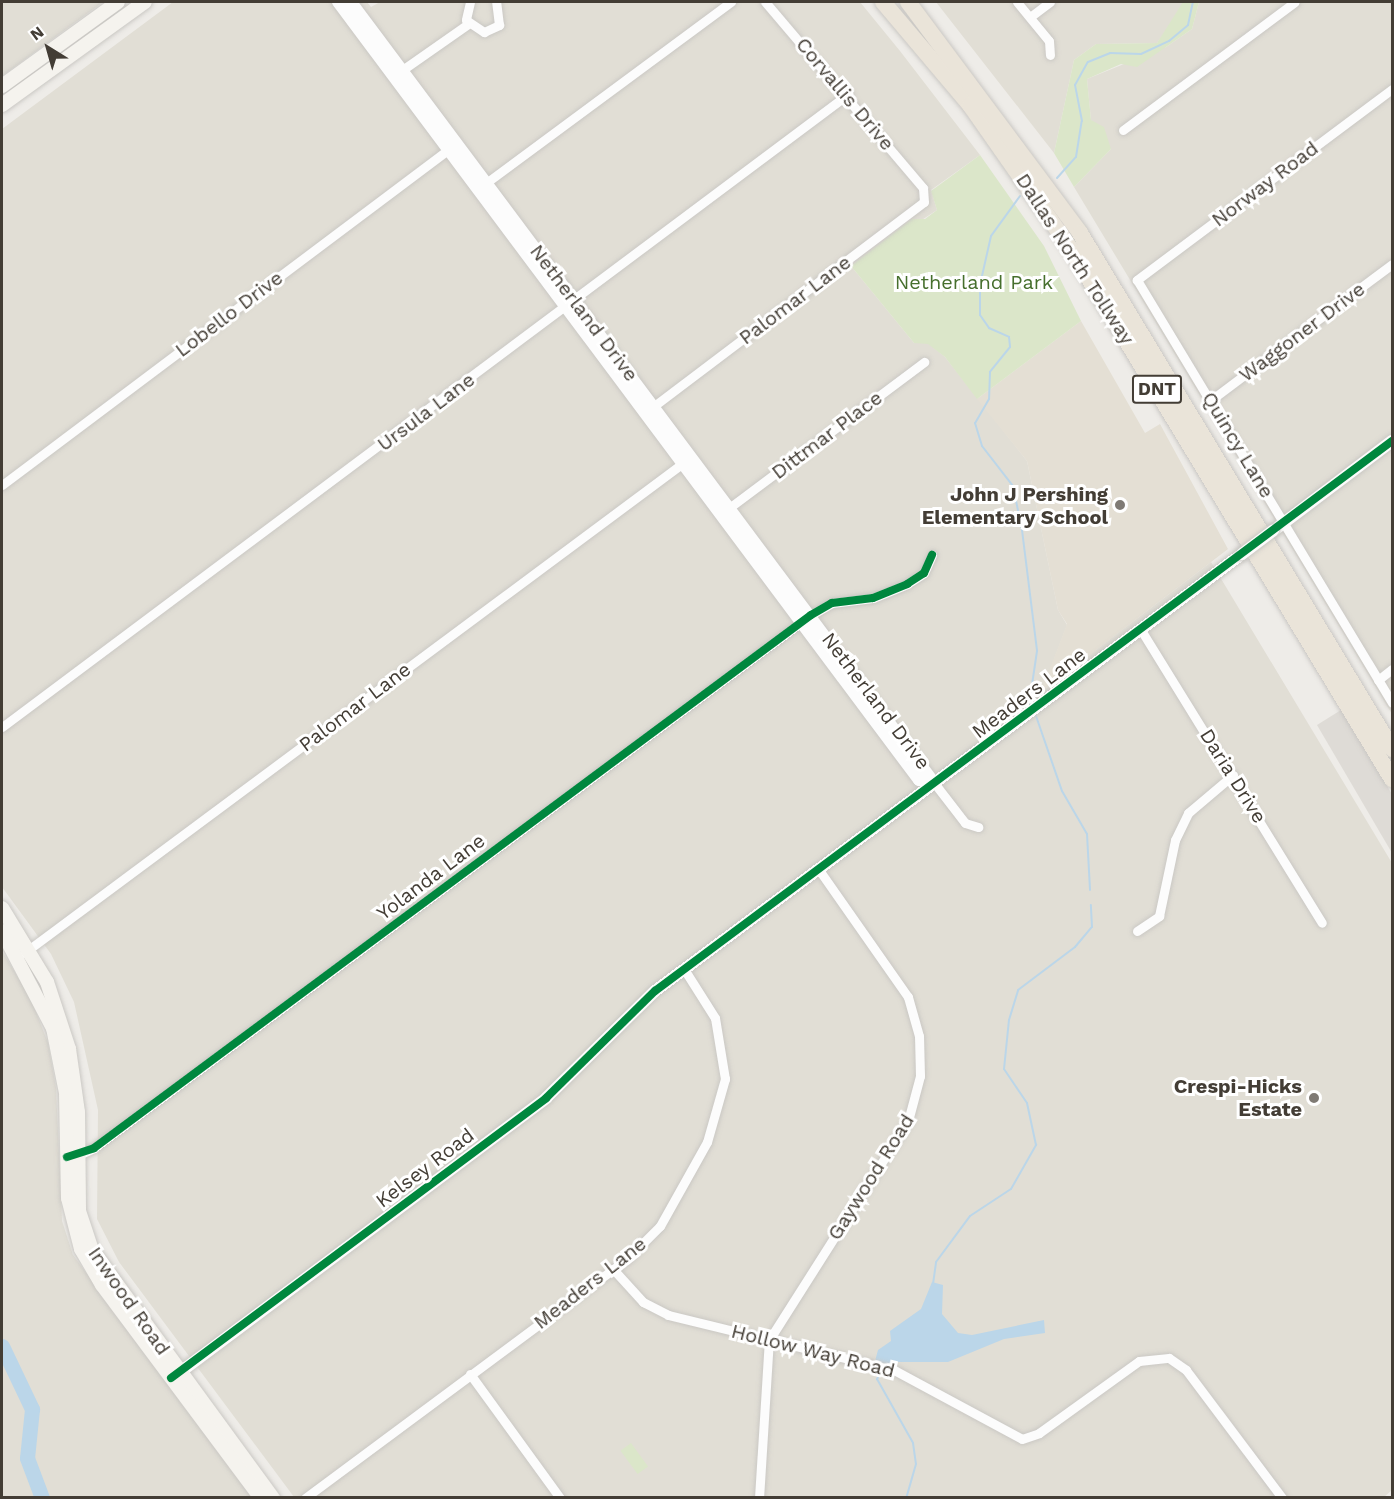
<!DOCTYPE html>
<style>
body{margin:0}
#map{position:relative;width:1394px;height:1499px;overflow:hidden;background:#eeece8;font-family:"Work Sans",sans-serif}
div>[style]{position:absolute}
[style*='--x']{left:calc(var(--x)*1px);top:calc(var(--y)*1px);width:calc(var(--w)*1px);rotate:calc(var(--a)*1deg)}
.residential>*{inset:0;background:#e1ded5}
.industrial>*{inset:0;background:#dedbd6}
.education>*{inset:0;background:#e4dfd4}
.green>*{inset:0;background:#dbe6c9;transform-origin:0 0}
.water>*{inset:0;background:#bbd6e9}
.stream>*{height:2px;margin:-1px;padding:0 1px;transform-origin:1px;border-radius:1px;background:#bbd6e9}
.river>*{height:15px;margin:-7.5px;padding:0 7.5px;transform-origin:7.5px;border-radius:7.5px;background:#bbd6e9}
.roads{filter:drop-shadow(0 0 2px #cac8c4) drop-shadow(0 0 2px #cac8c4)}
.minor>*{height:9px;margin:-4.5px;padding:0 4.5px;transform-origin:4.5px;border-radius:4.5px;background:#fcfcfc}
.tertiary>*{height:12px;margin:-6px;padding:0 6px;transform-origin:6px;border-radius:6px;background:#fcfcfc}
.secondary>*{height:14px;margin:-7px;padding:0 7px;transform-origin:7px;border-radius:7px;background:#f5f3ee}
.motorway>*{height:16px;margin:-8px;padding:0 8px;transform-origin:8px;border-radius:8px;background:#eae4d9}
.bridges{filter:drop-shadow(0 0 2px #cac8c4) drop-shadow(0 0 2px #cac8c4)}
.tertiary-bridge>*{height:12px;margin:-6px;padding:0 6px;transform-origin:6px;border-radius:6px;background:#fcfcfc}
.cycleway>*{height:8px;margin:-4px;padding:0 4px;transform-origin:4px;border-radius:4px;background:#00873e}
.dots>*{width:16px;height:16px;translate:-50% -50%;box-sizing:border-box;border:3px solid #fff;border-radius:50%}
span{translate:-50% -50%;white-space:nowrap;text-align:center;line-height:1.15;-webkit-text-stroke:6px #fff;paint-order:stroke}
.shield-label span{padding:2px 4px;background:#fff;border:2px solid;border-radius:4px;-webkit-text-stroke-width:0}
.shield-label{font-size:18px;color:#433d35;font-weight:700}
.street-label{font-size:20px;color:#433d35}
.park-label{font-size:20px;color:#466f2d}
.poi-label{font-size:20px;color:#433d35;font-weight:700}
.right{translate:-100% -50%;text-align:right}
.frame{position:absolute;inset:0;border:3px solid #433d35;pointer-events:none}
.north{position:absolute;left:18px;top:18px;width:60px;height:60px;-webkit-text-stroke:4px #fff;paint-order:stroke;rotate:323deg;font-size:16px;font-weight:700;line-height:24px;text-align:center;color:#433d35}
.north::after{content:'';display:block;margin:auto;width:21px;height:27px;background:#433d35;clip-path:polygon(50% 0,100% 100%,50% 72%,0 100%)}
</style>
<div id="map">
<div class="residential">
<i style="clip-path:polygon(2px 2px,103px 2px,2px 76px)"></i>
<i style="clip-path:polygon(173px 2px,367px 2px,371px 7px,380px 2px,860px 2px,900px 51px,980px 155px,931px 190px,937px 210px,851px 266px,914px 343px,928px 343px,945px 357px,1027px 461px,1058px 610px,1067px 625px,1042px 691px,1211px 562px,1392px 863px,1392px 1490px,1383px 1498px,294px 1497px,119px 1262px,97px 1219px,98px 1110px,74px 1002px,51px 954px,2px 887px,2px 129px)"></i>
<i style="clip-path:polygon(936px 2px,1183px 2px,1183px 8px,1157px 43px,1096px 44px,1074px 60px,1054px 153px)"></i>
<i style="clip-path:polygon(1199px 2px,1392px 2px,1392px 714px,1074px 187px,1111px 149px,1091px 120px,1087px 79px,1166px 47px,1192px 29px)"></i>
<i style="clip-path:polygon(2px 951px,31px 999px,48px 1043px,56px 1088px,62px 1221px,73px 1255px,252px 1497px,2px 1497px)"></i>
</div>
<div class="industrial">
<i style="clip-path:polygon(1341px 710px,1392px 794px,1392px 853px,1317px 725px)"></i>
</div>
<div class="education">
<i style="clip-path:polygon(1081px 321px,1145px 433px,1160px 424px,1228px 549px,1041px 692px,1067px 624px,1058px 610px,1027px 461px,977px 399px)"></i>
</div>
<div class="green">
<i style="clip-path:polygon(1183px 2px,1199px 2px,1192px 29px,1137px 67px,1121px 64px,1087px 79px,1091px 120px,1104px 127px,1111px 149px,1074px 187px,1054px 153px,1074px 60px,1096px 44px,1157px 43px)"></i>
<i style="clip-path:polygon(980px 155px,1044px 246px,1081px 321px,977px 399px,945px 357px,928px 344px,914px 343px,851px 266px,912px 219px,925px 219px,937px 210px,931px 191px)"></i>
<i style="left:631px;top:1443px;width:29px;height:13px;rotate:54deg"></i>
</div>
<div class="water">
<i style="clip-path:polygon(932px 1282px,943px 1285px,942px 1314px,958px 1333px,972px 1335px,1044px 1320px,1045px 1333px,1004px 1339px,948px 1362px,897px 1362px,885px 1376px,872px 1372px,878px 1350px,891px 1341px,890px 1331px,921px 1309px)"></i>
</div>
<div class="stream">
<i style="--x:1057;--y:178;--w:28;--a:-48"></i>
<i style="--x:1076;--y:157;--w:36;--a:-81"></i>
<i style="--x:1082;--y:121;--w:37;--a:-101"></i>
<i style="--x:1075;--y:85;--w:26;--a:-61"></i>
<i style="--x:1088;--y:62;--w:24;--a:-22"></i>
<i style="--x:1110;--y:53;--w:31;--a:2"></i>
<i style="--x:1141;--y:54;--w:31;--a:-25"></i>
<i style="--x:1169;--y:41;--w:25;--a:-40"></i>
<i style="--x:1188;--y:25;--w:24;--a:-78"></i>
<i style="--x:1020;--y:196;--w:49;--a:125.9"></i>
<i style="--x:991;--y:236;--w:50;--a:102.7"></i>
<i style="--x:980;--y:285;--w:30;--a:90"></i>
<i style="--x:980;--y:315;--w:16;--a:55"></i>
<i style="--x:989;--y:328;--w:22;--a:24"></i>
<i style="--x:1009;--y:337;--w:10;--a:84"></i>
<i style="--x:1010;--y:347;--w:32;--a:129"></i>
<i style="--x:990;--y:372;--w:27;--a:92"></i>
<i style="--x:989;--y:399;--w:28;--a:120"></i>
<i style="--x:975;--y:423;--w:24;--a:73"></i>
<i style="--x:982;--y:446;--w:51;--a:52.2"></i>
<i style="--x:1013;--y:486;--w:45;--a:78.4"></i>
<i style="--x:1022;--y:530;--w:122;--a:82.9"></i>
<i style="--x:1037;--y:651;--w:55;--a:98.4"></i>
<i style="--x:1036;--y:716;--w:79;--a:70.9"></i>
<i style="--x:1062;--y:791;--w:50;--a:59.8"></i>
<i style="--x:1087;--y:834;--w:56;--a:86.9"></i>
<i style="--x:933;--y:1284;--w:22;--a:-82"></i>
<i style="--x:936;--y:1262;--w:57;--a:-53.5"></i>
<i style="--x:970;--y:1216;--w:49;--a:-33.4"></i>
<i style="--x:1011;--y:1189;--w:51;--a:-60.4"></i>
<i style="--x:1036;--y:1145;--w:43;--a:-102.1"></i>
<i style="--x:1027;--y:1103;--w:41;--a:-124.1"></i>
<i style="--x:1004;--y:1069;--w:49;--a:-84.2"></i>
<i style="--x:1009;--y:1020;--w:31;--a:-73"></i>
<i style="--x:1018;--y:990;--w:71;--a:-37"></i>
<i style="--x:1075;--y:947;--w:26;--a:-50"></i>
<i style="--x:1092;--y:927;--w:22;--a:-93"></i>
<i style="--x:880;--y:1374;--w:6;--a:121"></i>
<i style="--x:877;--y:1379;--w:73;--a:60.6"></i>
<i style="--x:913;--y:1443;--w:21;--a:82"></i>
<i style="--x:916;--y:1464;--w:35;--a:106"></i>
</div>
<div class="river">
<i style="--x:2;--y:1346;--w:70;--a:64.5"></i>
<i style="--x:32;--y:1409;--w:49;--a:95.8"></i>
<i style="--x:27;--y:1458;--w:43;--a:69.4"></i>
</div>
<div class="roads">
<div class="minor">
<i style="--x:470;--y:2;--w:18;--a:103"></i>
<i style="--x:466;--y:20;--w:22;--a:34"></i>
<i style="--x:484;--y:32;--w:17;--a:-25"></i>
<i style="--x:499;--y:25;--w:23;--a:-97"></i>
<i style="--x:1017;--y:2;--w:50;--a:50.6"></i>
<i style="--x:1049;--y:41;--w:14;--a:86"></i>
<i style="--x:1030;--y:17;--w:25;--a:-37"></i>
<i style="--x:398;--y:73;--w:85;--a:-35"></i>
<i style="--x:1392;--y:89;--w:319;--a:143.2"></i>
<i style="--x:1137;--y:280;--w:494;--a:58.9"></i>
<i style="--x:1123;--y:130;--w:214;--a:-36.7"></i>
<i style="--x:486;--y:183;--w:305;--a:-36.5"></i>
<i style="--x:1211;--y:400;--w:226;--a:-36.9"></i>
<i style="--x:654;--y:406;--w:338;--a:-37.1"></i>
<i style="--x:924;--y:202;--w:14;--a:-94"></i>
<i style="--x:923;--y:188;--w:244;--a:-130.3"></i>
<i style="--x:2;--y:485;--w:564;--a:-36.93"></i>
<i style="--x:729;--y:508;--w:244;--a:-36.8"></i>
<i style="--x:1141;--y:630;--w:344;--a:58.3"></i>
<i style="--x:1378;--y:680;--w:18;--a:-38"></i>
<i style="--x:2;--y:727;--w:1057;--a:-36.8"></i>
<i style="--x:935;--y:784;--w:49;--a:52.4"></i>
<i style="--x:965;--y:823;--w:14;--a:17"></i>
<i style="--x:1137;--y:931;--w:27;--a:-34"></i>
<i style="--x:1159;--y:916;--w:78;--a:-78.1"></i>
<i style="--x:1175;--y:840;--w:30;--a:-64"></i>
<i style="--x:1188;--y:813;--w:59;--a:-40.2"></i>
<i style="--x:24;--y:953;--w:826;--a:-36.63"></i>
<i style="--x:76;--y:1156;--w:20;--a:-24"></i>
<i style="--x:94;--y:1148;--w:893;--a:-36.63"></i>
<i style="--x:811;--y:615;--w:24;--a:-30"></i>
<i style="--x:832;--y:603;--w:41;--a:-7"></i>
<i style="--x:873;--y:598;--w:37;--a:-22"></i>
<i style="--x:907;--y:584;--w:20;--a:-33"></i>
<i style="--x:924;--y:573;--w:20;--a:-66"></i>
<i style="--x:613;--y:1269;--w:45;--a:47.7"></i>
<i style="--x:643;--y:1302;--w:28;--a:27"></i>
<i style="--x:668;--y:1315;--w:233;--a:13.7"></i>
<i style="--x:894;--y:1370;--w:145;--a:28.3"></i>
<i style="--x:1022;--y:1439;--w:18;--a:-19"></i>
<i style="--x:1039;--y:1433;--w:123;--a:-35.8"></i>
<i style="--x:1139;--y:1361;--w:30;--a:-6"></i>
<i style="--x:1169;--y:1358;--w:21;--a:35"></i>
<i style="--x:1186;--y:1370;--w:160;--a:53.1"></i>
<i style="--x:470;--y:1374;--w:153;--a:54"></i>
<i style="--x:305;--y:1498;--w:402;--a:-36.6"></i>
<i style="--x:628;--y:1258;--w:45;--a:-45"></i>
<i style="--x:660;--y:1226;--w:96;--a:-60.8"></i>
<i style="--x:707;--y:1142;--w:66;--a:-74.1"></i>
<i style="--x:725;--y:1079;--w:62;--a:-99.3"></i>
<i style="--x:715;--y:1018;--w:58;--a:-122.3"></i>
<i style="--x:759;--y:1498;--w:158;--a:-86.4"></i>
<i style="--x:769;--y:1340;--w:259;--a:-57.6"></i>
<i style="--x:908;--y:1121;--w:47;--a:-75.1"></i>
<i style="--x:920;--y:1076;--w:40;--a:-91.4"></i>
<i style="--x:919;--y:1036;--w:41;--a:-105.8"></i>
<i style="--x:908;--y:997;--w:155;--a:-125"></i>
</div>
<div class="tertiary">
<i style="--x:338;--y:2;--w:971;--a:53.25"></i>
<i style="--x:919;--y:780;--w:16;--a:14"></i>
<i style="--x:351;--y:2;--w:976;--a:53.25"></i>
<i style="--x:1273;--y:531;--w:149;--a:-37.1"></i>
<i style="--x:175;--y:1376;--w:464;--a:-36.8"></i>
<i style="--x:546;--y:1098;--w:153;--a:-44.5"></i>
<i style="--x:655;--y:991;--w:732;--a:-36.67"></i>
</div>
<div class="secondary">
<i style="--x:2;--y:86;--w:143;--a:-35.9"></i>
<i style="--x:2;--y:105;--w:176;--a:-35.8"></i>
<i style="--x:2;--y:908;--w:87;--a:58.7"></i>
<i style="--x:47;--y:982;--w:71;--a:71.8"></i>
<i style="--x:69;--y:1049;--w:64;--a:81.9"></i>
<i style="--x:78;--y:1112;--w:99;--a:89.4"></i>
<i style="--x:79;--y:1211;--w:41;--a:71.6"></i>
<i style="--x:92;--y:1250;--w:307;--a:53.9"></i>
<i style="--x:2;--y:931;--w:110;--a:62.3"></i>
<i style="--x:53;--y:1028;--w:66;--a:78.7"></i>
<i style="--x:66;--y:1093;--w:105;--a:88.9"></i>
<i style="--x:68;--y:1198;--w:53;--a:75.7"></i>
<i style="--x:81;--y:1249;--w:42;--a:59.7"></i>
<i style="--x:102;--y:1285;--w:266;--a:53.3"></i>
</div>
<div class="motorway">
<i style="--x:883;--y:2;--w:135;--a:49.8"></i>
<i style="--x:970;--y:105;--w:176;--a:55"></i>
<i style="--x:1071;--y:249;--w:620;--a:58.8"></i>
<i style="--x:908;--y:2;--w:288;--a:53.3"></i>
<i style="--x:1080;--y:233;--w:603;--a:58.84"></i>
</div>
</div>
<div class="bridges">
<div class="tertiary-bridge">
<i style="--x:1242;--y:554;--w:39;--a:-37"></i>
</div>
</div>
<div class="cycleway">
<i style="--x:67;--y:1157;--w:28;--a:-18"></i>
<i style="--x:94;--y:1148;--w:893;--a:-36.63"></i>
<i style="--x:811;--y:615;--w:24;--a:-30"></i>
<i style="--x:832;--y:603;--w:41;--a:-7"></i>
<i style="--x:873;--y:598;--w:37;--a:-22"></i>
<i style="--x:907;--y:584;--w:20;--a:-33"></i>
<i style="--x:924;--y:573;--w:20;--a:-66"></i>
<i style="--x:171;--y:1378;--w:468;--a:-36.7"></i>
<i style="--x:546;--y:1098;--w:153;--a:-44.5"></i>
<i style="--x:655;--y:991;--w:920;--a:-36.73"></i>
</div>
<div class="dots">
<i style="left:1120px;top:505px;background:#7f7a74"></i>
<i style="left:1314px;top:1098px;background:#7f7a74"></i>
</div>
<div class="shield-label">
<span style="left:1157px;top:389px">DNT</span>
</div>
<div class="street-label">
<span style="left:845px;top:94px;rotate:50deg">Corvallis Drive</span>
<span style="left:1265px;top:184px;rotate:-37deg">Norway Road</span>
<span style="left:1075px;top:259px;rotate:57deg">Dallas North Tollway</span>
<span style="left:795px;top:300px;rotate:-37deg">Palomar Lane</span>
<span style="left:584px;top:313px;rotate:53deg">Netherland Drive</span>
<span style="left:229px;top:314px;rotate:-37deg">Lobello Drive</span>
<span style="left:1302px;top:332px;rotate:-37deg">Waggoner Drive</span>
<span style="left:426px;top:412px;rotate:-37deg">Ursula Lane</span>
<span style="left:827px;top:435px;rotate:-37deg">Dittmar Place</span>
<span style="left:1238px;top:445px;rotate:59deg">Quincy Lane</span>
<span style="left:1029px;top:693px;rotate:-37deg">Meaders Lane</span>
<span style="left:876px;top:701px;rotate:53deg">Netherland Drive</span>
<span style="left:355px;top:707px;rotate:-37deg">Palomar Lane</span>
<span style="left:1233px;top:776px;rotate:58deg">Daria Drive</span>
<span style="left:431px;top:877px;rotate:-37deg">Yolanda Lane</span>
<span style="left:425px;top:1168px;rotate:-37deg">Kelsey Road</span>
<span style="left:871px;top:1177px;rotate:-58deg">Gaywood Road</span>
<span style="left:590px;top:1283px;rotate:-38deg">Meaders Lane</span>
<span style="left:129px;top:1301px;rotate:55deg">Inwood Road</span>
<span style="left:813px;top:1351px;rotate:14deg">Hollow Way Road</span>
</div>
<div class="park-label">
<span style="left:974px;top:282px">Netherland Park</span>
</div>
<div class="poi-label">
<span class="right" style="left:1108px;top:506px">John J Pershing<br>Elementary School</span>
<span class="right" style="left:1302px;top:1098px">Crespi-Hicks<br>Estate</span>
</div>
<div class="frame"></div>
<div class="north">N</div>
</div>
